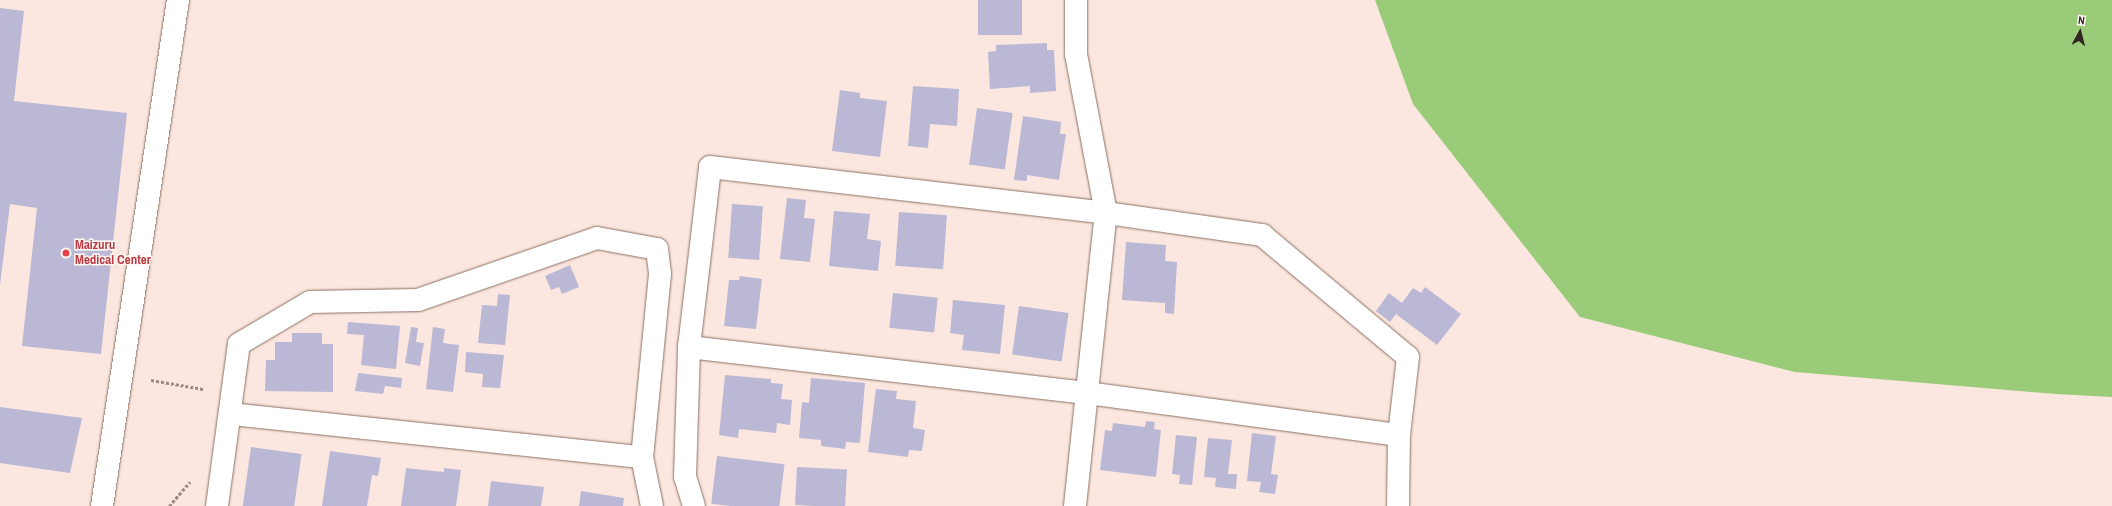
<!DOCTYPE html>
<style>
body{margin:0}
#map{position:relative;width:2112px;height:506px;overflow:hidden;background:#fbe7df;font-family:"Archivo Narrow",sans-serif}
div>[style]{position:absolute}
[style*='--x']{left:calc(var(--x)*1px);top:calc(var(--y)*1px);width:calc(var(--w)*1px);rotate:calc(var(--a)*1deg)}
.green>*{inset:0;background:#99cb79}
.building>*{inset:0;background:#bab8d4;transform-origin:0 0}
.path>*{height:2.5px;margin-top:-1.25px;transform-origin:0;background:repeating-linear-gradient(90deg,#9c8b85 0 3px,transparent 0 5px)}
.roads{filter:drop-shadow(0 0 1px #8c7064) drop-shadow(0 0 1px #8c7064)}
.street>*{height:22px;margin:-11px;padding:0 11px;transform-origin:11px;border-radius:11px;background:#fff}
.dots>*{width:11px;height:11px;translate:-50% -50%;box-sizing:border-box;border:2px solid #fef8f5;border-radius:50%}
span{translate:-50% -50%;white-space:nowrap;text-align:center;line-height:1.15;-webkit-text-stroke:3px #fef8f5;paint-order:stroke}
.health-label{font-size:13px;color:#be3a42;font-weight:700}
.left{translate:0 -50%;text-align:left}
.north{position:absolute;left:2060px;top:12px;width:40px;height:40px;-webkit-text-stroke:3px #fef8f5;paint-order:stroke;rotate:7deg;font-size:11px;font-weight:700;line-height:16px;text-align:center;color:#322621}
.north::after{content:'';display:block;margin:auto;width:14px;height:18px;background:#322621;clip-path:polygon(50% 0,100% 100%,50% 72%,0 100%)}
</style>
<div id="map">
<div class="green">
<i style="clip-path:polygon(1375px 0,2112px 0,2112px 397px,2056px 394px,1795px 372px,1580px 317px,1413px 104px)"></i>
</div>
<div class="building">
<i style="left:978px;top:0;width:44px;height:35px"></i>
<i style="clip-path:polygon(0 8px,24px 11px,14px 101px,127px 113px,101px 354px,22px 346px,37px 208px,10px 204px,0 285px)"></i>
<i style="clip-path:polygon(1047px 43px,1047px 50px,1054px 50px,1056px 91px,1030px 93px,1030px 86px,990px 89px,988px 52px,996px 51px,996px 45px)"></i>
<i style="clip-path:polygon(913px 86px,959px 89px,957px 126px,930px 124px,928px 148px,908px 146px)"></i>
<i style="clip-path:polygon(840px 90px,860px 93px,860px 98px,887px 101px,880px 157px,832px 151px)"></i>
<i style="left:977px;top:108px;width:36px;height:57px;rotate:8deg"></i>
<i style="clip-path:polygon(1023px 116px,1061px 122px,1060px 134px,1066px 134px,1059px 180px,1027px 175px,1027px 181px,1014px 180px)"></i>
<i style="clip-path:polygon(787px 198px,806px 200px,804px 218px,815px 219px,810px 262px,780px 259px)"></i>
<i style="left:732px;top:204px;width:31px;height:54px;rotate:4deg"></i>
<i style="clip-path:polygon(834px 211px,870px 214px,867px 239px,881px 241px,878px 271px,829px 266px)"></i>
<i style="left:899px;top:212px;width:48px;height:54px;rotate:4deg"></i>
<i style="clip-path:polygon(1126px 242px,1166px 245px,1165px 261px,1177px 262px,1174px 314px,1165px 313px,1165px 303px,1122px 300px)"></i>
<i style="clip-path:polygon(570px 265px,579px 287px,562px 294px,559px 287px,551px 290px,545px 276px)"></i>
<i style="clip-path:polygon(740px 276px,762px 279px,756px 329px,724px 326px,729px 280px,739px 280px)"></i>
<i style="clip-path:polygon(1425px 287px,1461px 314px,1437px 345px,1396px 314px,1390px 322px,1376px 311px,1389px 293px,1402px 303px,1413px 288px,1421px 293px)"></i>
<i style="left:893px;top:293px;width:45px;height:35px;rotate:6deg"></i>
<i style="clip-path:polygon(498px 294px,510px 295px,505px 345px,478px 343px,482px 305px,497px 306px)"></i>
<i style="clip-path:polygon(953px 300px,1005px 305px,1000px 354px,962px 350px,964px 335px,950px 333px)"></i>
<i style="left:1019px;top:306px;width:50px;height:49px;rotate:8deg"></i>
<i style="clip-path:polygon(348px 322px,400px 326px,396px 369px,361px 365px,364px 335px,347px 334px)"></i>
<i style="clip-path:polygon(411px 327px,418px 328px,416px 342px,424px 343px,420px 366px,405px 363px)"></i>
<i style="clip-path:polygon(433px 327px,445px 329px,443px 343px,459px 345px,453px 392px,426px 389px)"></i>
<i style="clip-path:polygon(292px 333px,322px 333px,322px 344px,333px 344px,333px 392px,265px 391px,266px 360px,275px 360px,275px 342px,292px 342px)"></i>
<i style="clip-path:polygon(466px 352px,504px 355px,500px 388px,482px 387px,483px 374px,465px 372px)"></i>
<i style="clip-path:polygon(358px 373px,402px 378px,401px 388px,385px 386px,383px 394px,355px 391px)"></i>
<i style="clip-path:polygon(725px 375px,771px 379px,771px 383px,783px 384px,781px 399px,792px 400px,790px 425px,777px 423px,776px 433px,739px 429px,738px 438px,719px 435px)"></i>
<i style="clip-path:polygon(811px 378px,865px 383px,860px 443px,846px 442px,845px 449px,821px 446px,821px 440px,799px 438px,802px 402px,809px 403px)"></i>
<i style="clip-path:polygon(876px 389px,897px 391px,896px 399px,916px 401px,913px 428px,925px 430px,922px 451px,909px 450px,908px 457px,868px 452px)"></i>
<i style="clip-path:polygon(0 407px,82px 418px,70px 473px,0 463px)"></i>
<i style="clip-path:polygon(1146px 421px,1155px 422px,1154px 429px,1161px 430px,1156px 477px,1100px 470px,1105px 430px,1112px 431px,1113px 423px,1145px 427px)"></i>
<i style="clip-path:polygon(1252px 433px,1276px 436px,1271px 474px,1278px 475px,1275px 494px,1259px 492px,1261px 482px,1247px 481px)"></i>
<i style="clip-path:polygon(1176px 435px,1197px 437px,1192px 485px,1179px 484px,1180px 475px,1172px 474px)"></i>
<i style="clip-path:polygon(1208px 438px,1232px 440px,1228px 474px,1237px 474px,1236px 489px,1215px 487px,1216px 478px,1204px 477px)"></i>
<i style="left:251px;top:447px;width:51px;height:60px;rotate:8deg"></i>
<i style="clip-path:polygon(330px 451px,381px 458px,378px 476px,372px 475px,367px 506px,322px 506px)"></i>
<i style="left:717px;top:456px;width:68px;height:48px;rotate:7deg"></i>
<i style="left:797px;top:467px;width:50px;height:38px;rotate:3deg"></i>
<i style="clip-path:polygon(406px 468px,444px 472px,444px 468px,461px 470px,456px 506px,401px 506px)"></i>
<i style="clip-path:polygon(491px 481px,544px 487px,541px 506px,488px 506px)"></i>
<i style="clip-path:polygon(581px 491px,624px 498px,623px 506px,579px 506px)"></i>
</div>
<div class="path">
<i style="--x:151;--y:380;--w:53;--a:9.8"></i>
<i style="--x:169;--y:506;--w:32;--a:-49"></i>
</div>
<div class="roads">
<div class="street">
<i style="--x:689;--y:347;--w:402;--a:6.6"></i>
<i style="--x:1088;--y:393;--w:314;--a:7.7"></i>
<i style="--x:231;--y:414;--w:413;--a:6"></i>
<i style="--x:102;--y:506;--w:512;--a:-81.46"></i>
<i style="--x:217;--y:506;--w:163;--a:-82.3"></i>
<i style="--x:239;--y:344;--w:82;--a:-30.6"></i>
<i style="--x:310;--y:302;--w:108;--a:-1.1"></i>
<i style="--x:418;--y:300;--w:189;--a:-19.1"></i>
<i style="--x:597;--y:238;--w:61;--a:10.4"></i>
<i style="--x:657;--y:249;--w:25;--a:83"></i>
<i style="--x:660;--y:274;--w:184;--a:95.6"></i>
<i style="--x:642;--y:457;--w:50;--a:78.5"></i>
<i style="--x:694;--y:506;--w:30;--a:-107"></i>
<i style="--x:685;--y:477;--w:130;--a:-88.2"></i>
<i style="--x:689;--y:347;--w:181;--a:-83.3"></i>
<i style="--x:710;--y:167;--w:399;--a:6.6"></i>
<i style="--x:1106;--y:213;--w:158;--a:8"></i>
<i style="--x:1262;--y:235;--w:190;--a:39.9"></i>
<i style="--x:1408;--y:357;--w:79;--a:96.6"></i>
<i style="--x:1399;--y:435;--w:71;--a:90.8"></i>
<i style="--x:1075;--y:506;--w:295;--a:-84"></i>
<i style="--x:1106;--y:213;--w:162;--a:-100.7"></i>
<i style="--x:1076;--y:54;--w:54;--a:-90"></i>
</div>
</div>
<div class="dots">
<i style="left:66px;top:253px;background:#e0444e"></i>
</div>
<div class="health-label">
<span class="left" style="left:75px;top:253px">Maizuru<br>Medical Center</span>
</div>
<div class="north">N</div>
</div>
